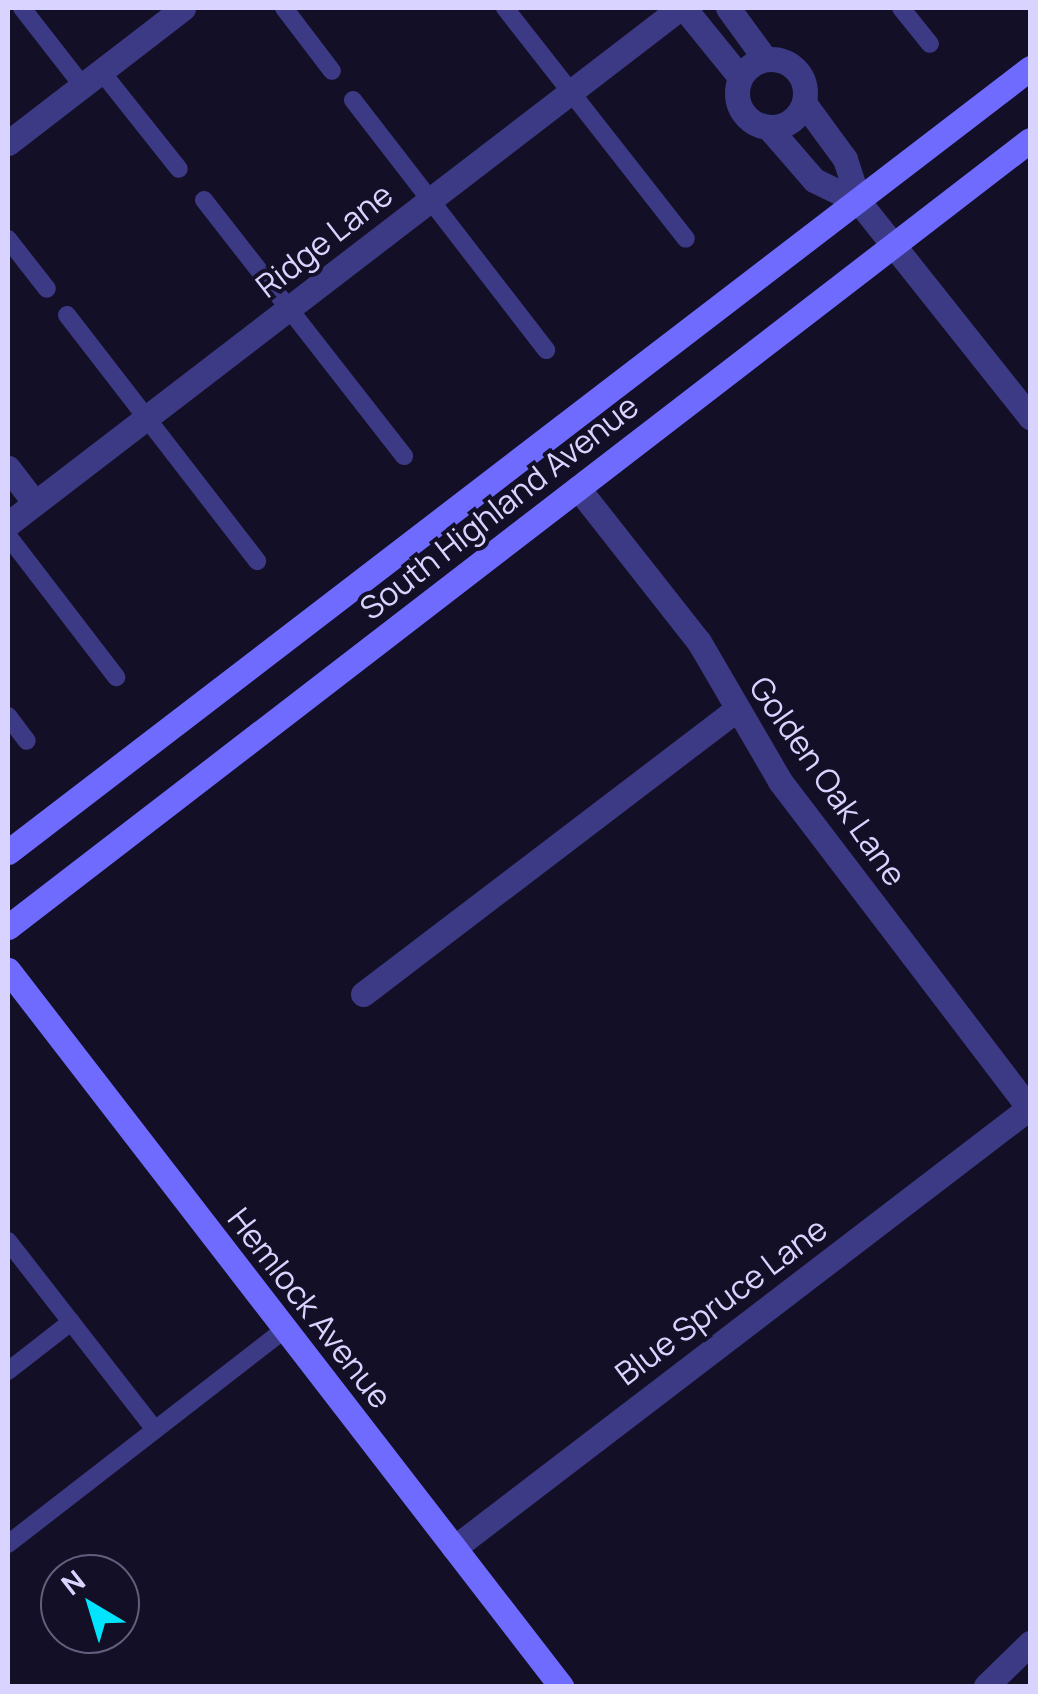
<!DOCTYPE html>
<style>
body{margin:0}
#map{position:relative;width:1038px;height:1694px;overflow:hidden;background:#130f26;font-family:Manrope,sans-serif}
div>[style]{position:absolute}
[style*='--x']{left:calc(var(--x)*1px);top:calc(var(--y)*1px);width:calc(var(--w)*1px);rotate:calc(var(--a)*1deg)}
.lane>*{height:18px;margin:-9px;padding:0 9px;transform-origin:9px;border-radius:9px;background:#3d3a85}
.street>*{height:25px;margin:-12.5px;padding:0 12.5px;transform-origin:12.5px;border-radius:12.5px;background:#3d3a85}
.street>.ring{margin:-12.5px;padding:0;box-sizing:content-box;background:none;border:25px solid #3d3a85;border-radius:50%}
.secondary>*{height:25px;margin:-12.5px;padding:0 12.5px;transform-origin:12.5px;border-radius:12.5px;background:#6f6bff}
span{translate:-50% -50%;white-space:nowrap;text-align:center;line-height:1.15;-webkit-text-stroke:8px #130f26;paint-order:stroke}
.street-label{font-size:32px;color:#d9d4ff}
.frame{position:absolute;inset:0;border:10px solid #d9d4ff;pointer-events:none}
.north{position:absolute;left:40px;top:1554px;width:100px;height:100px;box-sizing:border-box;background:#130f26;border:2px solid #625e7d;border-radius:50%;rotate:322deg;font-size:28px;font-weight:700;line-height:40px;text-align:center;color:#d9d4ff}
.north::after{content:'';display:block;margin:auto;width:35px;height:45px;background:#00e5ff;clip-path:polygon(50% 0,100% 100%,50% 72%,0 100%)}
</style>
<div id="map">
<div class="lane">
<i style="--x:22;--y:8;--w:98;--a:52.1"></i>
<i style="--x:284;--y:8;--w:79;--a:52.7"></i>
<i style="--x:505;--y:8;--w:293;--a:51.9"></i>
<i style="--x:901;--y:8;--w:46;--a:51.1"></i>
<i style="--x:101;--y:71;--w:125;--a:51.5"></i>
<i style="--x:353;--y:100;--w:316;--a:52.3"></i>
<i style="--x:204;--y:200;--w:325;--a:52"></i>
<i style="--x:8;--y:239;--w:63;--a:52"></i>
<i style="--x:67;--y:315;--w:311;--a:52.3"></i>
<i style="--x:8;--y:536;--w:178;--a:52.5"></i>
<i style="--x:8;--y:716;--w:31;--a:53"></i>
<i style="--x:8;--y:1241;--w:239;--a:52.1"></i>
<i style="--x:8;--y:1371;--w:80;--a:-37.9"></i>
<i style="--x:8;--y:1544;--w:351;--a:-37.8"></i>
</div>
<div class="street">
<i style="--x:684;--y:8;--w:89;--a:50.9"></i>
<i style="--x:728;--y:8;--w:63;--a:54"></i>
<i class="ring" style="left:737px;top:59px;width:43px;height:43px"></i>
<i style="--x:804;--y:103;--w:69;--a:53.8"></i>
<i style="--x:845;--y:159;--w:45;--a:72"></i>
<i style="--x:769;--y:128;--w:69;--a:49.1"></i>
<i style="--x:814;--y:180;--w:50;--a:26.1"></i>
<i style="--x:859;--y:202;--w:275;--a:51.5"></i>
<i style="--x:8;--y:143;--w:221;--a:-37.6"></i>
<i style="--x:8;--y:468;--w:44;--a:52.4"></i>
<i style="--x:8;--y:524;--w:847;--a:-37.52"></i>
<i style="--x:363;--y:994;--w:467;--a:-37.3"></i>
<i style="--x:454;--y:1548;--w:724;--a:-37.42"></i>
<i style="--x:1029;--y:1108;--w:411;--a:-127.3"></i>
<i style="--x:780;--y:781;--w:161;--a:-120.2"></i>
<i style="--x:699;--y:642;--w:196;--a:-128.2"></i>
<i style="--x:986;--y:1686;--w:62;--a:-44.3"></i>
</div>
<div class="secondary">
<i style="--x:8;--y:852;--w:1288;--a:-37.49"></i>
<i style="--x:8;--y:927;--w:1290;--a:-37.6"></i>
<i style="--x:8;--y:970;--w:905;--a:52.32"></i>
</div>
<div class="street-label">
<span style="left:324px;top:240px;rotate:-38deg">Ridge Lane</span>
<span style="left:499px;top:507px;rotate:-38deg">South Highland Avenue</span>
<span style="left:828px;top:781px;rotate:55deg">Golden Oak Lane</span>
<span style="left:721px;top:1301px;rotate:-37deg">Blue Spruce Lane</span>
<span style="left:310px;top:1308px;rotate:52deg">Hemlock Avenue</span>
</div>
<div class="frame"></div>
<div class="north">N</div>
</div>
